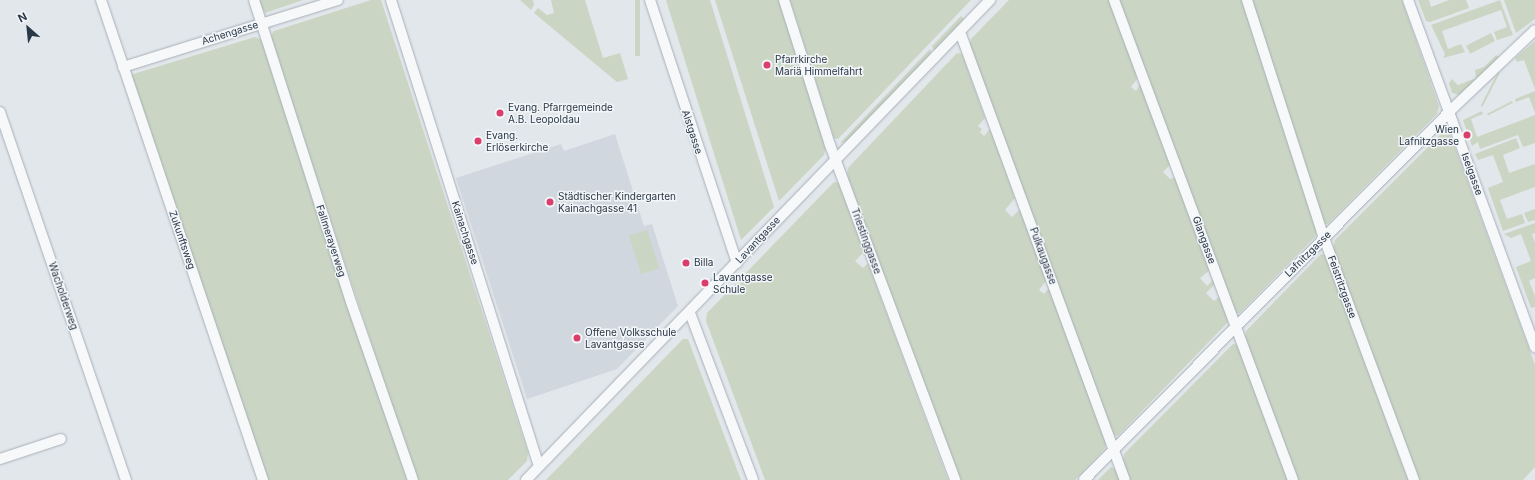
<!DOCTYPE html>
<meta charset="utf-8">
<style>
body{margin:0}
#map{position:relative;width:1535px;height:480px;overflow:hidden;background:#e2e7ec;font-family:Inter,sans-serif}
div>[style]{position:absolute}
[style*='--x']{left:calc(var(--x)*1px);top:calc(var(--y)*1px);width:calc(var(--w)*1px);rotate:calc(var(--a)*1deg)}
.built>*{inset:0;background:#d0d7de}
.green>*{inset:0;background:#cad6c3;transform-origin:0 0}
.roads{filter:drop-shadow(0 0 1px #a7afb7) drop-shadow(0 0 1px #a7afb7)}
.street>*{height:10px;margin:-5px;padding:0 5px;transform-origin:5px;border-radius:5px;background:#f6f8fa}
.dots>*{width:11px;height:11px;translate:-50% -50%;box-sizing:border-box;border:2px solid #f2f6f9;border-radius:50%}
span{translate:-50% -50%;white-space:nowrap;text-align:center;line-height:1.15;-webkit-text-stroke:3px #f2f6f9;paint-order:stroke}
.street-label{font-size:10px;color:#293746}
.poi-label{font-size:10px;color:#293746}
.left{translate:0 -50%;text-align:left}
.right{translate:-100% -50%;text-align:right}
.north{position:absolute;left:8px;top:8px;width:40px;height:40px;-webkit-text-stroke:3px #f2f6f9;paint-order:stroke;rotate:333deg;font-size:11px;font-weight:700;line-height:16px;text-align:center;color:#293746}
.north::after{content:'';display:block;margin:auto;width:14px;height:18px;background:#293746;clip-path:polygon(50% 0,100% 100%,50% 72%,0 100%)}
</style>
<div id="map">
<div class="built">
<i style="clip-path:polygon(615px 134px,644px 226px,652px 224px,678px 306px,617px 369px,527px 399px,456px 178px,561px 144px,564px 151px)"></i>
</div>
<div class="green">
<i style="clip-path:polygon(258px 0,303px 0,265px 13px)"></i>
<i style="clip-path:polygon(371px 0,381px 0,528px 453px,527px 461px,508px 480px,417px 480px,270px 37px,274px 31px)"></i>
<i style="clip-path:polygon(520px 0,533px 0,534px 5px,531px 10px)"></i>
<i style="clip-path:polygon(551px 0,585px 0,603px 58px,620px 53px,628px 79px,617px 82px,534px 13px,538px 8px,547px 15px,554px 13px)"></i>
<i style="left:635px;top:0;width:5px;height:56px"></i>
<i style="clip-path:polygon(666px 0,710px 0,774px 207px,741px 240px)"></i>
<i style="clip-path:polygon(715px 0,780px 0,826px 147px,824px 155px,779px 201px)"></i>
<i style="clip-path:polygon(790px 0,971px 0,838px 139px,834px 138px)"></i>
<i style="clip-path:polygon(1009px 0,1110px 0,1139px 76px,1131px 87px,1136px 91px,1141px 83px,1171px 164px,1163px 172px,1170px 179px,1176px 177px,1210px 270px,1200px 278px,1207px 286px,1214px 279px,1215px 284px,1206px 293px,1214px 301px,1220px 296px,1229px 321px,1118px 436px,1114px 435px,969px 47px,971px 39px)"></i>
<i style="clip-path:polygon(1119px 0,1243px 0,1317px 229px,1315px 237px,1240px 313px,1236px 313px)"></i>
<i style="clip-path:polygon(1251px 0,1402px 0,1439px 106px,1437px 114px,1328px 224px,1324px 224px)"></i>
<i style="clip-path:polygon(1418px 0,1429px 0,1431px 7px,1449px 0,1466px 0,1469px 8px,1430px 22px,1426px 21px)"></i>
<i style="clip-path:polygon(1500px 0,1513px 35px,1497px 40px,1494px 32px,1507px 27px,1501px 10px,1442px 31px,1448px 49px,1461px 44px,1465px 52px,1443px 58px,1445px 54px,1431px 25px)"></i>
<i style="clip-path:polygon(1504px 0,1535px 0,1535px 19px,1516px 33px)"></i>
<i style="clip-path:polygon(961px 16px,965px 20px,935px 52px,932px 46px)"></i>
<i style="left:1491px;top:33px;width:9px;height:28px;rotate:63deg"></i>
<i style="clip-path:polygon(255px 37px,262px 40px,407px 480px,268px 480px,130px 75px)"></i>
<i style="clip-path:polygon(1535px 41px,1535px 89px,1524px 60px,1517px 62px,1515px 58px)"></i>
<i style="clip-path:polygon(930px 49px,932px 56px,849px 141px,840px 143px)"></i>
<i style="clip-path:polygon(957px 53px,962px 54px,985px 118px,978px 126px,982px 129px,980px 132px,984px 136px,990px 129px,1015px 198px,1005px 210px,1012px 217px,1020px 209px,1046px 281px,1039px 290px,1044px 294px,1049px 288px,1106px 443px,1105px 449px,1075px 480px,960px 480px,847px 175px,848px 168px)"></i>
<i style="clip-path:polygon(1496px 55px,1499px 57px,1460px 95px,1452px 93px,1449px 83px,1452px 79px,1458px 85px,1476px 78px,1475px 70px,1484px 67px)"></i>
<i style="left:1498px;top:72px;width:2px;height:38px;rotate:27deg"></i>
<i style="clip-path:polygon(1535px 91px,1535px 113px,1529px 97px,1516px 102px,1515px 99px)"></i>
<i style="left:1512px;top:101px;width:2px;height:28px;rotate:63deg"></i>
<i style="clip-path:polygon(1482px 111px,1483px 114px,1471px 119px,1477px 137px,1535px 115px,1535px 143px,1523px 147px,1518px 135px,1480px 149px,1478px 142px,1472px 146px,1463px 120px)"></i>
<i style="clip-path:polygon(1444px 131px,1449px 131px,1535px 365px,1535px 467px,1523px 480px,1418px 480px,1333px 249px,1335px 240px)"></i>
<i style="clip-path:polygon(1516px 138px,1520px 148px,1503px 155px,1509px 173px,1535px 164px,1535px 187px,1500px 200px,1507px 219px,1522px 214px,1525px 223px,1503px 231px,1488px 188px,1503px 182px,1493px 155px,1478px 160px,1475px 154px)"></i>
<i style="clip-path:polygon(834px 182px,839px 183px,864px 252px,855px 261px,863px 268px,868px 263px,948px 480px,765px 480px,706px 321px,707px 313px)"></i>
<i style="clip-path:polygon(1535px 209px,1535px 220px,1528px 222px,1524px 213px)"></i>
<i style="clip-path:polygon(1535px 223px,1535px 233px,1532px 234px,1535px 243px,1535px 278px,1529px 281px,1535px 296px,1535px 307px,1531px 308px,1516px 267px,1531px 261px,1521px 234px,1511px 238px,1504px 234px)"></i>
<i style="left:647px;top:230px;width:40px;height:19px;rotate:72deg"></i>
<i style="clip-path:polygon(1321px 254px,1325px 255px,1408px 480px,1297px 480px,1245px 338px,1246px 331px)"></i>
<i style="clip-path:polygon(683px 339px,688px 339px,741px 480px,546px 480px)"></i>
<i style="clip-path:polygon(1233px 344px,1238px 345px,1288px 480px,1129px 480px,1123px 462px,1124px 454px)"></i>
<i style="clip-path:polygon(1111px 467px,1115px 469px,1120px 480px,1098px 480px)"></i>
</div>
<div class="roads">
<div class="street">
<i style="--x:101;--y:0;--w:507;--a:71.35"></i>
<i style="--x:254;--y:0;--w:317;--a:72.2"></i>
<i style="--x:351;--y:302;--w:188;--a:70.8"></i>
<i style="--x:391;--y:0;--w:489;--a:72.4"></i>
<i style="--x:650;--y:0;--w:277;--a:71.7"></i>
<i style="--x:784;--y:0;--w:152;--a:72.4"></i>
<i style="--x:830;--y:145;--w:358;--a:69.5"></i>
<i style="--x:1114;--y:0;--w:512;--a:69.55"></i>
<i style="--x:1247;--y:0;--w:250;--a:72.1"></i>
<i style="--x:1324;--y:238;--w:258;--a:69.6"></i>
<i style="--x:1408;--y:0;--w:370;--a:69.9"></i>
<i style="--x:960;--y:32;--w:477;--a:69.8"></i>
<i style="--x:123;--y:67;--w:225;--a:-17.3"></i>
<i style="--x:0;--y:112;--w:389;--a:71.1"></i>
<i style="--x:690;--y:313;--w:178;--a:69.3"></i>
<i style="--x:0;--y:459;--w:64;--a:-18.2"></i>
<i style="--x:526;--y:480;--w:668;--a:-45.97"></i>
<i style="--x:1084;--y:480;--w:520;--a:-45.23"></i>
<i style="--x:1450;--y:111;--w:117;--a:-43.6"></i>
</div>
</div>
<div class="dots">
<i style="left:767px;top:65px;background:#da3f6b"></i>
<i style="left:500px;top:113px;background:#da3f6b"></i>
<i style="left:1467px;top:135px;background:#da3f6b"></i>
<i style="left:478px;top:141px;background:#da3f6b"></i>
<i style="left:550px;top:202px;background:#da3f6b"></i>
<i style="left:686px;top:263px;background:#da3f6b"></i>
<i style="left:705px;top:283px;background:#da3f6b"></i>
<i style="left:577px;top:338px;background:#da3f6b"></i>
</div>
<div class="street-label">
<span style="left:230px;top:33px;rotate:-17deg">Achengasse</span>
<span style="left:692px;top:132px;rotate:72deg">Aistgasse</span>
<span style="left:1472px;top:174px;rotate:70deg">Iselgasse</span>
<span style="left:465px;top:233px;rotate:72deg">Kainachgasse</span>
<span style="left:182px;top:240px;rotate:71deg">Zukunftsweg</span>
<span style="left:758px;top:240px;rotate:-47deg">Lavantgasse</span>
<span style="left:1204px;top:240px;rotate:70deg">Glangasse</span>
<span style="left:331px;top:241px;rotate:72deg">Fallmerayerweg</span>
<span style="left:866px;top:241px;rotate:70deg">Triestinggasse</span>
<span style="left:1308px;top:254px;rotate:-45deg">Lafnitzgasse</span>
<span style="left:1043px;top:256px;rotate:70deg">Pulkaugasse</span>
<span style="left:1342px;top:287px;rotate:70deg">Feistritzgasse</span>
<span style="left:63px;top:296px;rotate:71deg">Wacholderweg</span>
</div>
<div class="poi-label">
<span class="left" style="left:775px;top:65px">Pfarrkirche<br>Mariä Himmelfahrt</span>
<span class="left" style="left:508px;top:113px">Evang. Pfarrgemeinde<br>A.B. Leopoldau</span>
<span class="right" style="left:1459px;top:135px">Wien<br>Lafnitzgasse</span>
<span class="left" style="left:486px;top:141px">Evang.<br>Erlöserkirche</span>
<span class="left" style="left:558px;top:202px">Städtischer Kindergarten<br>Kainachgasse 41</span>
<span class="left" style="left:694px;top:263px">Billa</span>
<span class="left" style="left:713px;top:283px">Lavantgasse<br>Schule</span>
<span class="left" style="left:585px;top:338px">Offene Volksschule<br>Lavantgasse</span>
</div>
<div class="north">N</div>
</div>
